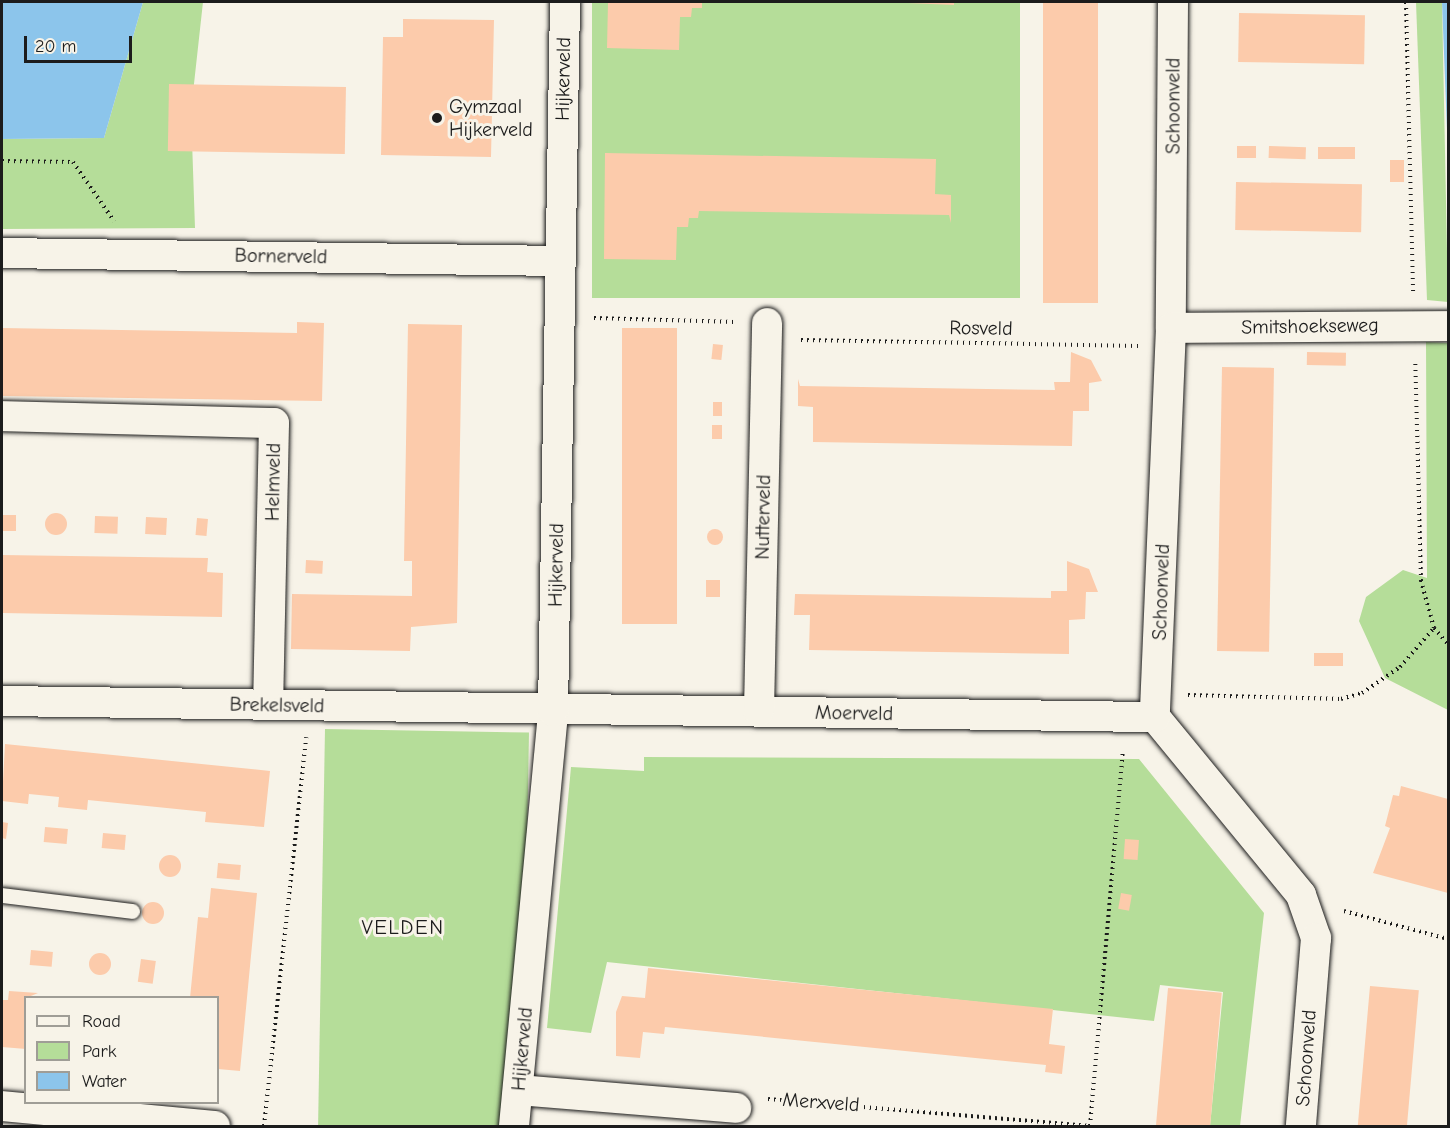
<!DOCTYPE html>
<style>
body{margin:0}
#map{position:relative;width:1450px;height:1128px;overflow:hidden;background:#f7f3e8;font-family:"Comic Neue",sans-serif}
div>[style]{position:absolute}
[style*='--x']{left:calc(var(--x)*1px);top:calc(var(--y)*1px);width:calc(var(--w)*1px);rotate:calc(var(--a)*1deg)}
.green>*{inset:0;background:#b5dd99;transform-origin:0 0}
.water>*{inset:0;background:#8cc5eb}
.building>*{inset:0;background:#fccbab;transform-origin:0 0}
.round{border-radius:50%}
.path>*{height:4px;margin-top:-2px;transform-origin:0;background:repeating-linear-gradient(90deg,#1c1c1c 0 1.5px,transparent 0 6px)}
.roads{filter:drop-shadow(0 0 2px #1c1c1c) drop-shadow(0 0 2px #1c1c1c)}
.lane>*{height:15px;margin:-7.5px;padding:0 7.5px;transform-origin:7.5px;border-radius:7.5px;background:#f7f3e8}
.street>*{height:30px;margin:-15px;padding:0 15px;transform-origin:15px;border-radius:15px;background:#f7f3e8}
.dots>*{width:16px;height:16px;translate:-50% -50%;box-sizing:border-box;border:3px solid #f7f3e8;border-radius:50%}
span{translate:-50% -50%;white-space:nowrap;text-align:center;line-height:1.15;-webkit-text-stroke:6px #f7f3e8;paint-order:stroke}
.street-label{font-size:20px;color:#1c1c1c}
.poi-label{font-size:20px;color:#1c1c1c}
.left{translate:0 -50%;text-align:left}
.neighbourhood-label{font-size:21px;color:#1c1c1c;letter-spacing:1.5px}
.frame{position:absolute;inset:0;border:3px solid #1c1c1c;pointer-events:none}
.legend{position:absolute;left:24px;top:996px;width:195px;height:108px;box-sizing:border-box;background:#f7f3e8;border:2px solid #9f9d96;margin:0;padding:8px 10px;list-style:none;font-size:18px;color:#1c1c1c}
.legend li{display:flex;align-items:center;gap:12px;height:30px}
.legend b{width:30px;border:2px solid #9f9d96}
.scale{position:absolute;left:24px;top:36px;width:108px;height:27px;box-sizing:border-box;border:3px solid #1c1c1c;border-top:0;padding-left:8px;font-size:18px;line-height:21px;white-space:nowrap;color:#1c1c1c;-webkit-text-stroke:4px #f7f3e8;paint-order:stroke}
</style>
<div id="map">
<div class="green">
<i style="clip-path:polygon(143px 2px,203px 2px,191px 111px,195px 228px,2px 229px,2px 139px,104px 138px)"></i>
<i style="left:592px;top:2px;width:428px;height:296px"></i>
<i style="clip-path:polygon(1416px 2px,1442px 2px,1448px 302px,1427px 300px)"></i>
<i style="clip-path:polygon(1426px 342px,1448px 343px,1448px 710px,1385px 678px,1359px 621px,1366px 597px,1403px 570px,1427px 578px)"></i>
<i style="left:325px;top:729px;width:204px;height:399px;rotate:1deg"></i>
<i style="clip-path:polygon(644px 757px,1139px 759px,1264px 913px,1240px 1126px,1210px 1126px,1223px 992px,1160px 985px,1154px 1021px,607px 962px,591px 1033px,547px 1028px,571px 767px,644px 771px)"></i>
</div>
<div class="water">
<i style="clip-path:polygon(2px 2px,143px 2px,104px 138px,2px 139px)"></i>
<i style="clip-path:polygon(1442px 2px,1448px 2px,1448px 156px)"></i>
</div>
<div class="building">
<i style="clip-path:polygon(608px 2px,702px 2px,702px 8px,692px 8px,691px 17px,680px 17px,679px 50px,607px 48px)"></i>
<i style="clip-path:polygon(885px 2px,954px 2px,954px 5px)"></i>
<i style="left:1043px;top:2px;width:55px;height:301px"></i>
<i style="left:1239px;top:13px;width:126px;height:49px;rotate:1deg"></i>
<i style="clip-path:polygon(403px 19px,494px 20px,491px 157px,381px 155px,383px 37px,403px 37px)"></i>
<i style="left:169px;top:84px;width:177px;height:67px;rotate:1deg"></i>
<i style="left:1237px;top:146px;width:19px;height:12px"></i>
<i style="left:1269px;top:146px;width:37px;height:12px;rotate:2deg"></i>
<i style="left:1318px;top:147px;width:37px;height:12px"></i>
<i style="clip-path:polygon(605px 153px,936px 159px,935px 194px,951px 195px,951px 223px,949px 215px,699px 211px,698px 218px,689px 218px,688px 227px,677px 227px,676px 260px,604px 259px)"></i>
<i style="left:1390px;top:160px;width:14px;height:22px"></i>
<i style="left:1236px;top:182px;width:126px;height:48px;rotate:1deg"></i>
<i style="clip-path:polygon(297px 322px,324px 323px,322px 401px,2px 396px,2px 328px,297px 333px)"></i>
<i style="clip-path:polygon(408px 324px,462px 325px,457px 623px,411px 627px,410px 651px,291px 649px,292px 594px,412px 596px,412px 561px,404px 561px)"></i>
<i style="left:622px;top:328px;width:55px;height:296px"></i>
<i style="left:713px;top:344px;width:10px;height:15px;rotate:6deg"></i>
<i style="clip-path:polygon(1071px 352px,1091px 360px,1102px 381px,1089px 383px,1089px 411px,1073px 411px,1072px 446px,813px 442px,813px 407px,798px 406px,798px 379px,800px 386px,1055px 390px,1054px 382px,1070px 382px)"></i>
<i style="left:1307px;top:352px;width:39px;height:13px;rotate:1deg"></i>
<i style="left:1222px;top:367px;width:52px;height:284px;rotate:1deg"></i>
<i style="left:713px;top:402px;width:9px;height:14px"></i>
<i style="left:712px;top:425px;width:10px;height:14px"></i>
<i class="round" style="left:45px;top:513px;width:22px;height:22px"></i>
<i style="left:2px;top:515px;width:14px;height:16px"></i>
<i style="left:95px;top:516px;width:23px;height:17px;rotate:2deg"></i>
<i style="left:146px;top:517px;width:21px;height:17px;rotate:3deg"></i>
<i style="left:197px;top:518px;width:11px;height:17px;rotate:5deg"></i>
<i class="round" style="left:707px;top:529px;width:16px;height:16px"></i>
<i style="clip-path:polygon(2px 555px,208px 558px,207px 572px,223px 573px,222px 617px,2px 613px)"></i>
<i style="left:306px;top:560px;width:17px;height:13px;rotate:3deg"></i>
<i style="clip-path:polygon(1067px 561px,1089px 569px,1098px 592px,1086px 592px,1085px 619px,1069px 620px,1069px 654px,809px 650px,810px 615px,794px 615px,795px 594px,1051px 598px,1051px 591px,1067px 591px)"></i>
<i style="left:706px;top:580px;width:14px;height:17px"></i>
<i style="left:1314px;top:653px;width:29px;height:13px"></i>
<i style="clip-path:polygon(5px 744px,270px 771px,264px 827px,205px 822px,206px 812px,88px 800px,87px 810px,58px 807px,59px 797px,29px 794px,28px 804px,2px 801px)"></i>
<i style="clip-path:polygon(1401px 786px,1448px 799px,1448px 893px,1373px 873px,1390px 828px,1385px 826px,1393px 795px,1399px 796px)"></i>
<i style="clip-path:polygon(2px 822px,8px 823px,6px 839px,2px 838px)"></i>
<i style="left:45px;top:827px;width:23px;height:15px;rotate:5deg"></i>
<i style="left:103px;top:833px;width:23px;height:15px;rotate:5deg"></i>
<i style="left:1125px;top:839px;width:14px;height:20px;rotate:4deg"></i>
<i class="round" style="left:159px;top:855px;width:22px;height:22px"></i>
<i style="left:218px;top:863px;width:23px;height:15px;rotate:5deg"></i>
<i style="clip-path:polygon(211px 888px,257px 893px,240px 1071px,218px 1069px,218px 998px,190px 998px,198px 917px,208px 918px)"></i>
<i style="left:1121px;top:893px;width:11px;height:16px;rotate:10deg"></i>
<i class="round" style="left:142px;top:902px;width:22px;height:22px"></i>
<i style="left:31px;top:950px;width:22px;height:15px;rotate:5deg"></i>
<i class="round" style="left:89px;top:953px;width:22px;height:22px"></i>
<i style="left:141px;top:959px;width:15px;height:23px;rotate:8deg"></i>
<i style="clip-path:polygon(648px 968px,1053px 1009px,1049px 1044px,1065px 1046px,1062px 1074px,1045px 1072px,1046px 1065px,665px 1027px,664px 1034px,643px 1032px,640px 1058px,616px 1056px,616px 1012px,622px 996px,645px 998px)"></i>
<i style="left:1370px;top:986px;width:49px;height:141px;rotate:5deg"></i>
<i style="left:1168px;top:988px;width:54px;height:139px;rotate:5deg"></i>
<i style="clip-path:polygon(9px 991px,38px 993px,26px 998px,26px 1049px,2px 1047px,2px 1000px,8px 1000px)"></i>
</div>
<div class="path">
<i style="--x:1406;--y:2;--w:293;--a:88.6"></i>
<i style="--x:2;--y:161;--w:71;--a:0.8"></i>
<i style="--x:73;--y:162;--w:72;--a:55.2"></i>
<i style="--x:594;--y:318;--w:140;--a:1.6"></i>
<i style="--x:801;--y:340;--w:337;--a:1"></i>
<i style="--x:1434;--y:628;--w:21;--a:49"></i>
<i style="--x:1188;--y:695;--w:153;--a:1.5"></i>
<i style="--x:1341;--y:699;--w:22;--a:-16"></i>
<i style="--x:1362;--y:693;--w:46;--a:-34.4"></i>
<i style="--x:1400;--y:667;--w:52;--a:-48.9"></i>
<i style="--x:1434;--y:628;--w:49;--a:-105.5"></i>
<i style="--x:1421;--y:581;--w:222;--a:-91.5"></i>
<i style="--x:1344;--y:911;--w:108;--a:15.1"></i>
<i style="--x:768;--y:1099;--w:323;--a:4.8"></i>
<i style="--x:264;--y:1126;--w:391;--a:-83.8"></i>
<i style="--x:1090;--y:1126;--w:376;--a:-85"></i>
</div>
<div class="roads">
<div class="lane">
<i style="--x:2;--y:895;--w:131;--a:7"></i>
</div>
<div class="street">
<i style="--x:1173;--y:2;--w:326;--a:90.4"></i>
<i style="--x:1171;--y:328;--w:389;--a:92.4"></i>
<i style="--x:1155;--y:717;--w:230;--a:50.6"></i>
<i style="--x:1301;--y:895;--w:46;--a:70.8"></i>
<i style="--x:1316;--y:938;--w:189;--a:94.6"></i>
<i style="--x:2;--y:253;--w:559;--a:0.82"></i>
<i style="--x:1171;--y:328;--w:277;--a:-0.4"></i>
<i style="--x:2;--y:416;--w:272;--a:1.5"></i>
<i style="--x:274;--y:423;--w:282;--a:91.2"></i>
<i style="--x:2;--y:701;--w:1153;--a:0.8"></i>
<i style="--x:759;--y:711;--w:388;--a:-88.8"></i>
<i style="--x:518;--y:1090;--w:219;--a:4.7"></i>
<i style="--x:2;--y:1106;--w:214;--a:5.4"></i>
<i style="--x:514;--y:1126;--w:417;--a:-84.6"></i>
<i style="--x:553;--y:711;--w:709;--a:-89.03"></i>
</div>
</div>
<div class="dots">
<i style="left:437px;top:118px;background:#1c1c1c"></i>
</div>
<div class="street-label">
<span style="left:563px;top:79px;rotate:-89deg">Hijkerveld</span>
<span style="left:1173px;top:106px;rotate:-90deg">Schoonveld</span>
<span style="left:281px;top:256px;rotate:1deg">Bornerveld</span>
<span style="left:1310px;top:326px;rotate:-1deg">Smitshoekseweg</span>
<span style="left:981px;top:328px;rotate:1deg">Rosveld</span>
<span style="left:273px;top:482px;rotate:-89deg">Helmveld</span>
<span style="left:763px;top:517px;rotate:-89deg">Nutterveld</span>
<span style="left:556px;top:565px;rotate:-89deg">Hijkerveld</span>
<span style="left:1161px;top:592px;rotate:-88deg">Schoonveld</span>
<span style="left:277px;top:705px;rotate:1deg">Brekelsveld</span>
<span style="left:854px;top:713px;rotate:1deg">Moerveld</span>
<span style="left:522px;top:1049px;rotate:-85deg">Hijkerveld</span>
<span style="left:1306px;top:1058px;rotate:-86deg">Schoonveld</span>
<span style="left:821px;top:1102px;rotate:4deg">Merxveld</span>
</div>
<div class="poi-label">
<span class="left" style="left:449px;top:118px">Gymzaal<br>Hijkerveld</span>
</div>
<div class="neighbourhood-label">
<span style="left:403px;top:927px">VELDEN</span>
</div>
<div class="frame"></div>
<ul class="legend">
<li><b style="height:8px;background:#f7f3e8"></b>Road</li>
<li><b style="height:16px;background:#b5dd99"></b>Park</li>
<li><b style="height:16px;background:#8cc5eb"></b>Water</li>
</ul>
<div class="scale">20 m</div>
</div>
